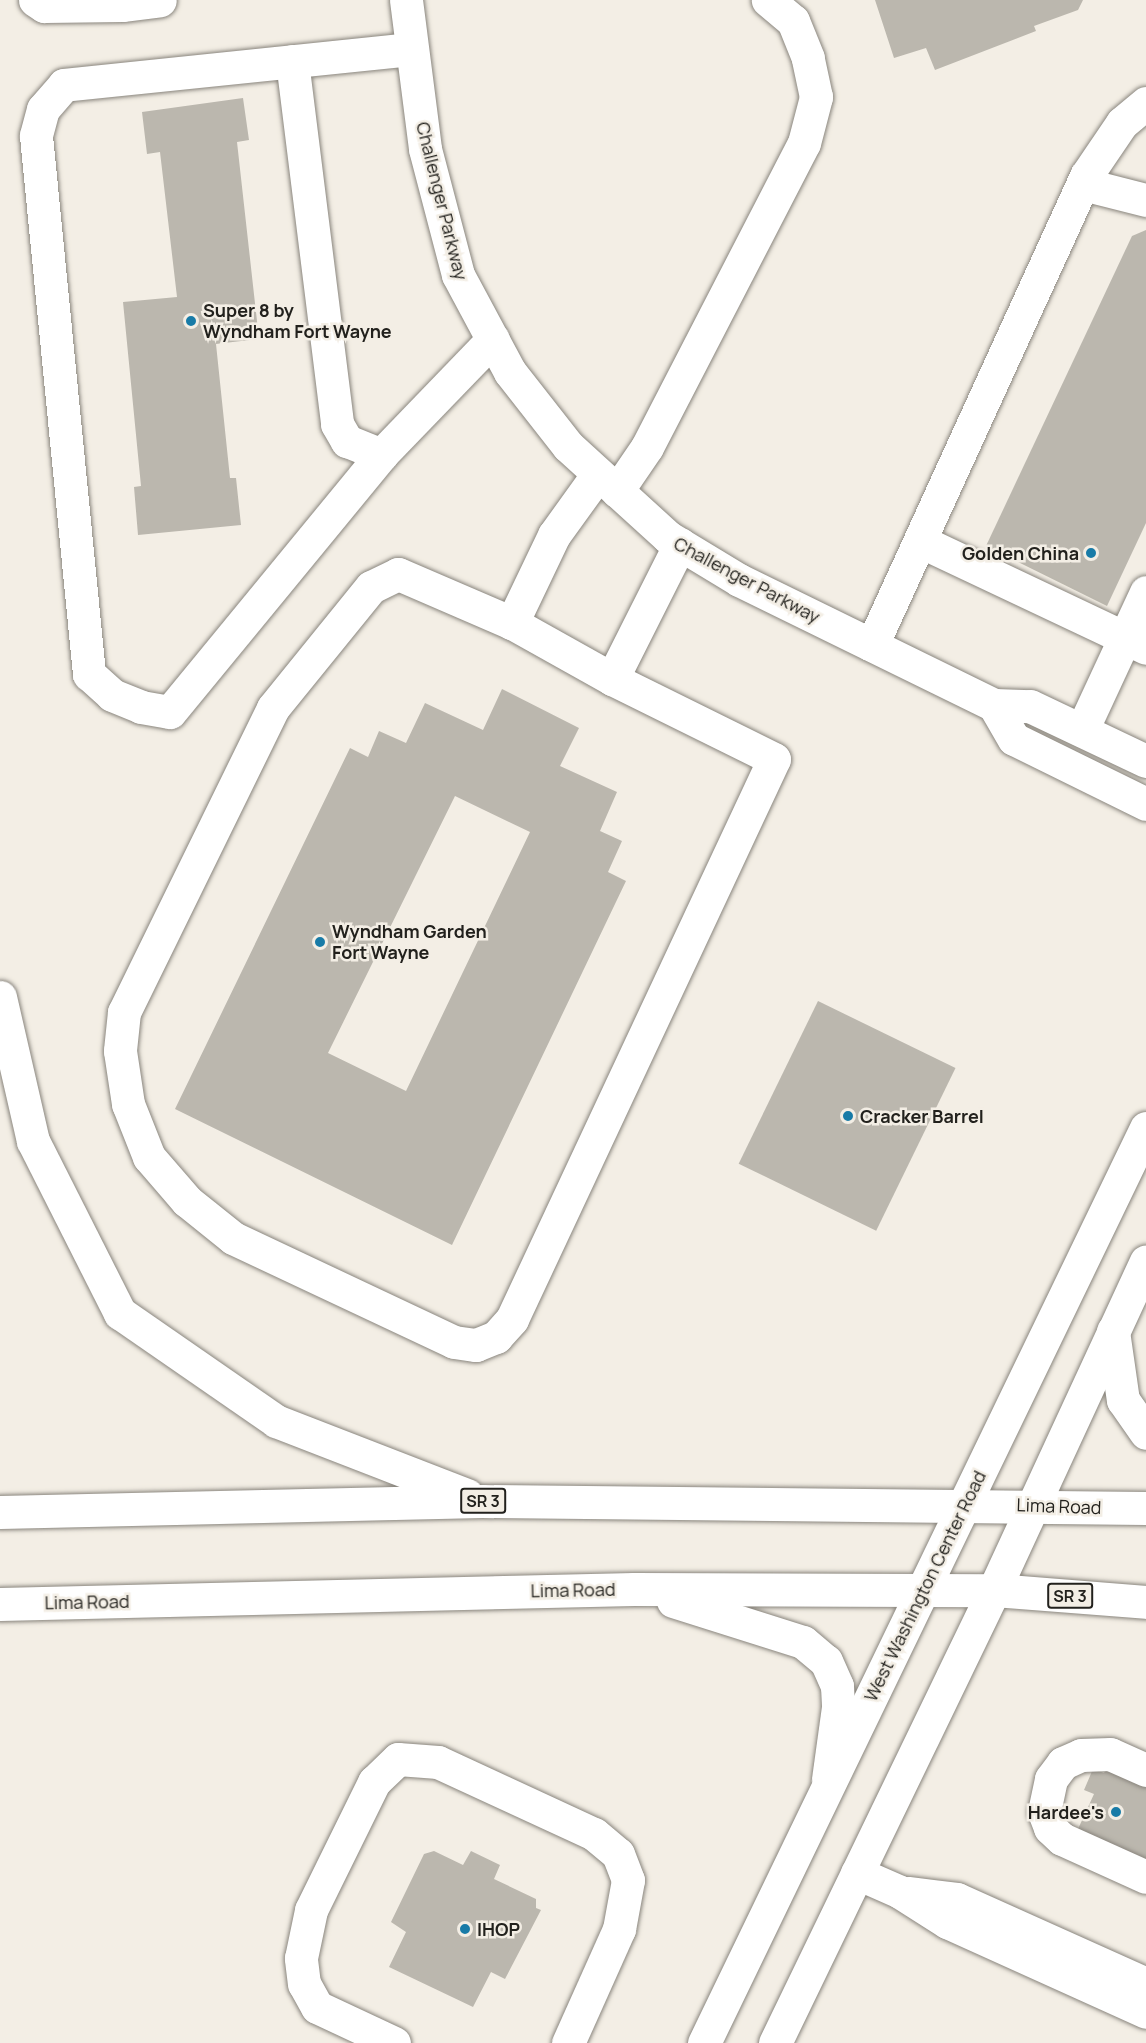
<!DOCTYPE html>
<style>
body{margin:0}
#map{position:relative;width:1146px;height:2043px;overflow:hidden;background:#f3eee5;font-family:Manrope,sans-serif}
div>[style]{position:absolute}
[style*='--x']{left:calc(var(--x)*1px);top:calc(var(--y)*1px);width:calc(var(--w)*1px);rotate:calc(var(--a)*1deg)}
.building>*{inset:0;background:#bbb7ae;transform-origin:0 0}
.roads{filter:drop-shadow(0 0 2px #89857d) drop-shadow(0 0 2px #89857d)}
.minor>*{height:33px;margin:-16.5px;padding:0 16.5px;transform-origin:16.5px;border-radius:16.5px;background:#fff}
.major>*{height:33px;margin:-16.5px;padding:0 16.5px;transform-origin:16.5px;border-radius:16.5px;background:#fff}
.highway>*{height:33px;margin:-16.5px;padding:0 16.5px;transform-origin:16.5px;border-radius:16.5px;background:#fff}
.dots>*{width:16px;height:16px;translate:-50% -50%;box-sizing:border-box;border:3px solid #f3eee5;border-radius:50%}
span{translate:-50% -50%;white-space:nowrap;text-align:center;line-height:1.15;-webkit-text-stroke:5px #f3eee5;paint-order:stroke}
.shield-label span{padding:2px 4px;background:#f3eee5;border:2px solid;border-radius:4px;-webkit-text-stroke-width:0}
.shield-label{font-size:16px;color:#22211d;font-weight:700}
.street-label{font-size:18px;color:#22211d}
.poi-label{font-size:18px;color:#22211d;font-weight:700}
.left{translate:0 -50%;text-align:left}
.right{translate:-100% -50%;text-align:right}
</style>
<div id="map">
<div class="building">
<i style="clip-path:polygon(875px 0,1083px 0,1078px 10px,1034px 26px,1036px 31px,935px 70px,926px 48px,894px 58px)"></i>
<i style="clip-path:polygon(243px 98px,249px 140px,237px 142px,259px 339px,216px 344px,230px 478px,236px 478px,241px 525px,138px 535px,134px 487px,141px 486px,123px 302px,177px 297px,160px 152px,147px 154px,142px 112px)"></i>
<i style="clip-path:polygon(1146px 230px,1146px 523px,1107px 606px,986px 546px,1132px 236px)"></i>
<i style="clip-path:polygon(evenodd,502px 689px,579px 728px,560px 766px,617px 792px,600px 831px,622px 841px,608px 872px,626px 881px,452px 1245px,175px 1109px,350px 748px,368px 757px,379px 731px,406px 743px,425px 703px,483px 730px,502px 689px,455px 796px,530px 832px,406px 1091px,328px 1053px,455px 796px)"></i>
<i style="left:818px;top:1001px;width:153px;height:181px;rotate:26deg"></i>
<i style="clip-path:polygon(1093px 1769px,1104px 1773px,1106px 1769px,1146px 1787px,1146px 1861px,1078px 1829px,1094px 1794px,1084px 1790px)"></i>
<i style="clip-path:polygon(434px 1851px,463px 1865px,471px 1851px,500px 1865px,494px 1879px,536px 1899px,536px 1908px,541px 1910px,505px 1979px,491px 1972px,473px 2007px,389px 1967px,406px 1932px,391px 1922px,424px 1854px)"></i>
</div>
<div class="roads">
<div class="minor">
<i style="--x:35;--y:0;--w:11;--a:34"></i>
<i style="--x:44;--y:6;--w:78;--a:-0.7"></i>
<i style="--x:122;--y:5;--w:38;--a:-7"></i>
<i style="--x:406;--y:0;--w:150;--a:82.7"></i>
<i style="--x:425;--y:149;--w:130;--a:75.3"></i>
<i style="--x:458;--y:275;--w:110;--a:61.8"></i>
<i style="--x:510;--y:372;--w:94;--a:51.9"></i>
<i style="--x:568;--y:446;--w:135;--a:42.3"></i>
<i style="--x:668;--y:537;--w:83;--a:31.2"></i>
<i style="--x:739;--y:580;--w:284;--a:26.1"></i>
<i style="--x:994;--y:705;--w:36;--a:2"></i>
<i style="--x:1030;--y:706;--w:128;--a:25.4"></i>
<i style="--x:411;--y:49;--w:349;--a:174.1"></i>
<i style="--x:64;--y:85;--w:32;--a:131"></i>
<i style="--x:43;--y:109;--w:28;--a:105"></i>
<i style="--x:36;--y:136;--w:541;--a:84.37"></i>
<i style="--x:89;--y:674;--w:31;--a:42"></i>
<i style="--x:112;--y:695;--w:31;--a:22"></i>
<i style="--x:141;--y:707;--w:29;--a:10"></i>
<i style="--x:170;--y:712;--w:333;--a:-50.6"></i>
<i style="--x:381;--y:455;--w:161;--a:-46"></i>
<i style="--x:292;--y:61;--w:366;--a:82.9"></i>
<i style="--x:337;--y:424;--w:20;--a:60"></i>
<i style="--x:347;--y:441;--w:37;--a:22"></i>
<i style="--x:1083;--y:184;--w:65;--a:14.3"></i>
<i style="--x:598;--y:474;--w:75;--a:125.8"></i>
<i style="--x:554;--y:535;--w:98;--a:115.5"></i>
<i style="--x:512;--y:623;--w:124;--a:-156.7"></i>
<i style="--x:398;--y:574;--w:30;--a:154"></i>
<i style="--x:371;--y:587;--w:156;--a:129"></i>
<i style="--x:273;--y:708;--w:339;--a:116.1"></i>
<i style="--x:124;--y:1012;--w:39;--a:96"></i>
<i style="--x:120;--y:1051;--w:54;--a:81.4"></i>
<i style="--x:128;--y:1104;--w:57;--a:68.4"></i>
<i style="--x:149;--y:1157;--w:58;--a:49.2"></i>
<i style="--x:187;--y:1201;--w:59;--a:38.8"></i>
<i style="--x:233;--y:1238;--w:244;--a:25.2"></i>
<i style="--x:454;--y:1342;--w:22;--a:8"></i>
<i style="--x:476;--y:1345;--w:22;--a:-22"></i>
<i style="--x:496;--y:1337;--w:24;--a:-48"></i>
<i style="--x:512;--y:1319;--w:618;--a:-64.93"></i>
<i style="--x:774;--y:759;--w:181;--a:-153.7"></i>
<i style="--x:612;--y:679;--w:151;--a:-63.3"></i>
<i style="--x:617;--y:491;--w:53;--a:-55.7"></i>
<i style="--x:647;--y:447;--w:342;--a:-62.7"></i>
<i style="--x:804;--y:143;--w:48;--a:-75.4"></i>
<i style="--x:816;--y:97;--w:40;--a:-102"></i>
<i style="--x:808;--y:58;--w:40;--a:-112"></i>
<i style="--x:793;--y:21;--w:33;--a:-140"></i>
<i style="--x:920;--y:541;--w:250;--a:25.3"></i>
<i style="--x:512;--y:623;--w:115;--a:29.2"></i>
<i style="--x:872;--y:645;--w:516;--a:-65.47"></i>
<i style="--x:1086;--y:176;--w:64;--a:-55.8"></i>
<i style="--x:1122;--y:123;--w:31;--a:-40"></i>
<i style="--x:994;--y:705;--w:39;--a:60"></i>
<i style="--x:1014;--y:739;--w:147;--a:26.2"></i>
<i style="--x:1082;--y:730;--w:152;--a:-65.1"></i>
<i style="--x:1146;--y:1770;--w:39;--a:-156"></i>
<i style="--x:1110;--y:1754;--w:29;--a:178"></i>
<i style="--x:1081;--y:1755;--w:20;--a:156"></i>
<i style="--x:1063;--y:1763;--w:20;--a:127"></i>
<i style="--x:1051;--y:1779;--w:34;--a:102"></i>
<i style="--x:1044;--y:1812;--w:17;--a:69"></i>
<i style="--x:1050;--y:1828;--w:16;--a:43"></i>
<i style="--x:1062;--y:1839;--w:92;--a:24.3"></i>
<i style="--x:857;--y:1873;--w:47;--a:23.8"></i>
<i style="--x:900;--y:1892;--w:56;--a:32.6"></i>
<i style="--x:947;--y:1922;--w:218;--a:24.3"></i>
<i style="--x:908;--y:1893;--w:49;--a:7"></i>
<i style="--x:957;--y:1899;--w:207;--a:24.2"></i>
<i style="--x:394;--y:2043;--w:85;--a:-154.9"></i>
<i style="--x:317;--y:2007;--w:26;--a:-119"></i>
<i style="--x:304;--y:1984;--w:26;--a:-97"></i>
<i style="--x:301;--y:1958;--w:49;--a:-78.2"></i>
<i style="--x:311;--y:1910;--w:143;--a:-63.8"></i>
<i style="--x:374;--y:1782;--w:33;--a:-44"></i>
<i style="--x:398;--y:1759;--w:40;--a:4.3"></i>
<i style="--x:438;--y:1762;--w:172;--a:24.8"></i>
<i style="--x:594;--y:1834;--w:31;--a:40"></i>
<i style="--x:618;--y:1854;--w:28;--a:69"></i>
<i style="--x:628;--y:1880;--w:50;--a:100.4"></i>
<i style="--x:619;--y:1929;--w:125;--a:114.1"></i>
</div>
<div class="major">
<i style="--x:704;--y:2043;--w:1016;--a:-64.22"></i>
<i style="--x:775;--y:2043;--w:503;--a:-64.2"></i>
<i style="--x:994;--y:1590;--w:362;--a:-65.2"></i>
</div>
<div class="highway">
<i style="--x:0;--y:997;--w:148;--a:77.1"></i>
<i style="--x:33;--y:1141;--w:193;--a:63.2"></i>
<i style="--x:120;--y:1313;--w:190;--a:34.7"></i>
<i style="--x:276;--y:1421;--w:205;--a:21.2"></i>
<i style="--x:1113;--y:1331;--w:70;--a:81.8"></i>
<i style="--x:1123;--y:1400;--w:40;--a:55.1"></i>
<i style="--x:0;--y:1512;--w:482;--a:-1.3"></i>
<i style="--x:482;--y:1501;--w:664;--a:0.6"></i>
<i style="--x:673;--y:1601;--w:136;--a:17.5"></i>
<i style="--x:803;--y:1642;--w:30;--a:40"></i>
<i style="--x:826;--y:1661;--w:27;--a:66"></i>
<i style="--x:837;--y:1686;--w:21;--a:87"></i>
<i style="--x:838;--y:1707;--w:73;--a:97.9"></i>
<i style="--x:0;--y:1604;--w:634;--a:-1.36"></i>
<i style="--x:634;--y:1589;--w:360;--a:0.2"></i>
<i style="--x:994;--y:1590;--w:152;--a:4.5"></i>
</div>
</div>
<div class="dots">
<i style="left:191px;top:321px;background:#187ba7"></i>
<i style="left:1091px;top:553px;background:#187ba7"></i>
<i style="left:320px;top:942px;background:#187ba7"></i>
<i style="left:848px;top:1116px;background:#187ba7"></i>
<i style="left:1116px;top:1812px;background:#187ba7"></i>
<i style="left:465px;top:1929px;background:#187ba7"></i>
</div>
<div class="shield-label">
<span style="left:483px;top:1501px">SR 3</span>
<span style="left:1070px;top:1596px">SR 3</span>
</div>
<div class="street-label">
<span style="left:442px;top:201px;rotate:76deg">Challenger Parkway</span>
<span style="left:747px;top:580px;rotate:28deg">Challenger Parkway</span>
<span style="left:1059px;top:1506px;rotate:2deg">Lima Road</span>
<span style="left:925px;top:1586px;rotate:-64deg">West Washington Center Road</span>
<span style="left:573px;top:1590px;rotate:-1deg">Lima Road</span>
<span style="left:87px;top:1602px;rotate:-1deg">Lima Road</span>
</div>
<div class="poi-label">
<span class="left" style="left:203px;top:321px">Super 8 by<br>Wyndham Fort Wayne</span>
<span class="right" style="left:1079px;top:553px">Golden China</span>
<span class="left" style="left:332px;top:942px">Wyndham Garden<br>Fort Wayne</span>
<span class="left" style="left:860px;top:1116px">Cracker Barrel</span>
<span class="right" style="left:1104px;top:1812px">Hardee's</span>
<span class="left" style="left:477px;top:1929px">IHOP</span>
</div>
</div>
